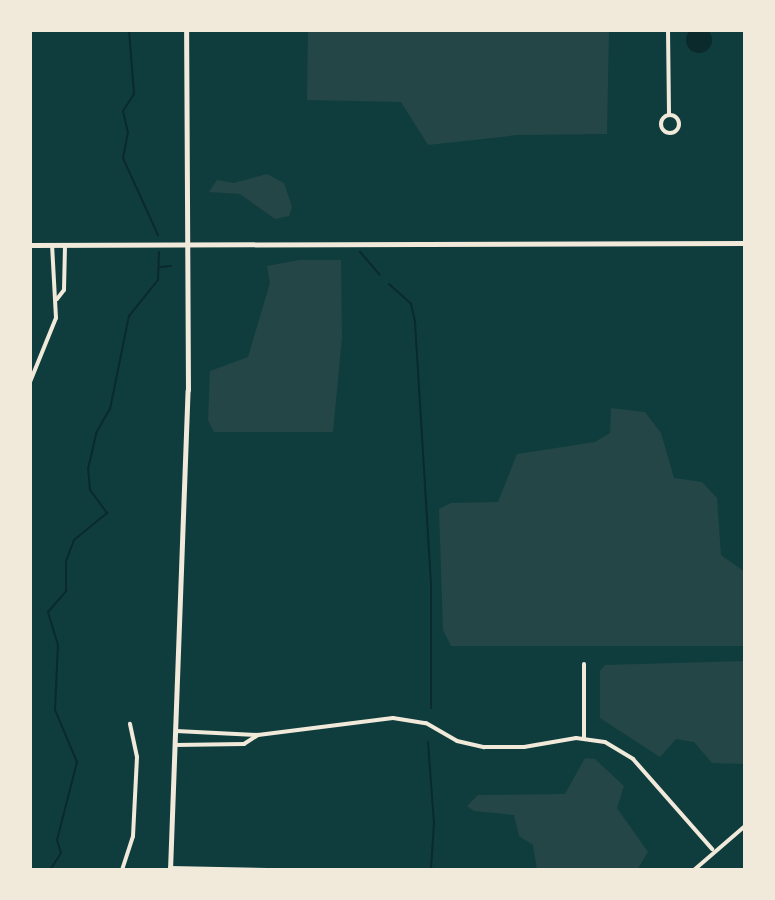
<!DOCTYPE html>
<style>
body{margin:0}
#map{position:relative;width:775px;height:900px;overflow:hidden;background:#0f3d3e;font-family:"Alegreya Sans",sans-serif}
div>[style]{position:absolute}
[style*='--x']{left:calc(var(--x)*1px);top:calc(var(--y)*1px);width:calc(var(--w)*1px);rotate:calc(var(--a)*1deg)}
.green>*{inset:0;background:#244646}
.water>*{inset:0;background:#0a2a2b}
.round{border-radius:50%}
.stream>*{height:2px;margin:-1px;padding:0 1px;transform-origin:1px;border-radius:1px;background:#0a2a2b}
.minor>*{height:4px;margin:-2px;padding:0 2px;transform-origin:2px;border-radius:2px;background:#f1e9da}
.minor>.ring{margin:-2px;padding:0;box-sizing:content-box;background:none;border:4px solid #f1e9da;border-radius:50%}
.secondary>*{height:4.5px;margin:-2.25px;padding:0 2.25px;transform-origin:2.25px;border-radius:2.25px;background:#f1e9da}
.primary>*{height:5px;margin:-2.5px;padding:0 2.5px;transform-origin:2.5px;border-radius:2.5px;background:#f1e9da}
span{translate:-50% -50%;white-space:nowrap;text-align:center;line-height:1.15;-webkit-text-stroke:6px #f1e9da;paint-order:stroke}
.frame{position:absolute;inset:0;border:32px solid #f1e9da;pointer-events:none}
</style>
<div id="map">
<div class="green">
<i style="clip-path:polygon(308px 30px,609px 30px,607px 134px,518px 135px,428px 145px,401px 102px,307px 100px)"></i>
<i style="clip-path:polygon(267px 174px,284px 183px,292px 207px,289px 216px,275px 219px,240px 194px,209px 192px,217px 180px,234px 183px)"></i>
<i style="clip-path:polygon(299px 260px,341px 260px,342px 338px,333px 432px,214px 432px,208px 420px,210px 371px,248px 357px,270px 283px,267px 266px)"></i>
<i style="clip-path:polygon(611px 408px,645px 412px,661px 433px,674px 478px,702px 482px,717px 498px,721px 555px,745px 572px,745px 646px,451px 646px,443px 630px,439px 509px,451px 503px,498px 502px,517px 454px,595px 442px,610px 433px)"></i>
<i style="clip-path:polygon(745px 661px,745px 764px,712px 763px,694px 742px,676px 739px,660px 757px,600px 718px,600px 671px,605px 665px)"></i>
<i style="clip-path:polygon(585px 758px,595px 759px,624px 786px,617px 808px,648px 852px,637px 870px,537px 870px,533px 845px,519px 836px,514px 815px,474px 811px,467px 806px,478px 795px,565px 794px)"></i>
</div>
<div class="water">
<i class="round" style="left:686px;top:27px;width:26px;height:26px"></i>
</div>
<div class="stream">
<i style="--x:129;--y:30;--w:64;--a:85.5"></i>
<i style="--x:134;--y:94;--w:20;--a:123"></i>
<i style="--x:123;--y:111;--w:22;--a:77"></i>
<i style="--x:128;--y:132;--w:26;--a:101"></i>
<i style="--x:123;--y:158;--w:85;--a:65.6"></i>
<i style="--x:360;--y:252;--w:30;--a:49"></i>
<i style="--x:160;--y:267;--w:11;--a:-5"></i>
<i style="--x:389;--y:284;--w:30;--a:42"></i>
<i style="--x:411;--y:304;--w:18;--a:77"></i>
<i style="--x:415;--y:322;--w:260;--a:86.5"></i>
<i style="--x:431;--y:582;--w:126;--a:90"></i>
<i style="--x:428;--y:742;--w:81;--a:85.8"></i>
<i style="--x:434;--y:823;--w:47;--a:93.7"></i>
<i style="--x:50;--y:870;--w:20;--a:-57"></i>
<i style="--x:61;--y:853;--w:14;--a:-107"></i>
<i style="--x:57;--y:840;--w:81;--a:-75.6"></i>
<i style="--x:77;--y:762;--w:56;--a:-112.9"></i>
<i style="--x:55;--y:710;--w:65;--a:-87.4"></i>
<i style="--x:58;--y:645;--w:34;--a:-107"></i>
<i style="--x:48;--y:612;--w:28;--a:-49"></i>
<i style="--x:66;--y:591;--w:30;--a:-90"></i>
<i style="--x:66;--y:561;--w:22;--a:-69"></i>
<i style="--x:74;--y:540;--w:43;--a:-39.3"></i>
<i style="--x:107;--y:513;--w:29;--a:-126"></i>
<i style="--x:90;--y:490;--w:21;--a:-95"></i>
<i style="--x:88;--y:469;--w:37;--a:-77"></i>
<i style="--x:96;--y:433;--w:28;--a:-60"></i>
<i style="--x:110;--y:409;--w:95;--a:-78.5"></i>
<i style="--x:129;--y:316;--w:46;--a:-51.1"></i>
<i style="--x:158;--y:280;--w:28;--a:-88"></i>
</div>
<div class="minor">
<i style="--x:668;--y:30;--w:84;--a:89.3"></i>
<i class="ring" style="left:661px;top:115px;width:14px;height:14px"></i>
<i style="--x:57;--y:299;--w:11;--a:-52"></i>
<i style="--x:64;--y:290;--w:45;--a:-88.7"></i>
<i style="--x:30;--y:382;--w:69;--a:-67.9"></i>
<i style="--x:56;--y:318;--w:73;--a:-93.1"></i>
<i style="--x:258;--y:735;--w:136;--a:-7.2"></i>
<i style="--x:393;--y:718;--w:33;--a:9"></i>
<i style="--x:426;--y:723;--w:36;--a:30"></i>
<i style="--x:457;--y:741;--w:28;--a:13"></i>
<i style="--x:484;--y:747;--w:40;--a:0"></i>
<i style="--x:524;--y:747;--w:53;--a:-9.8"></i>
<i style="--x:576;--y:738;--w:29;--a:8"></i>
<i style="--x:605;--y:742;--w:33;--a:31"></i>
<i style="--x:633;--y:759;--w:120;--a:48.7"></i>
<i style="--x:584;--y:738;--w:74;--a:-90"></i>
<i style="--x:175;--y:745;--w:69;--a:-0.8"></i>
<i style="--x:244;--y:744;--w:17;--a:-33"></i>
<i style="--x:258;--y:735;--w:82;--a:-177.2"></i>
<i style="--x:170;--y:868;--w:98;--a:1.2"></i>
<i style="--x:122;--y:870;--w:36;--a:-72"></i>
<i style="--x:133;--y:836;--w:79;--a:-87.1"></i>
<i style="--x:137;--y:757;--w:34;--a:-102"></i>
<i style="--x:288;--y:870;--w:5;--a:0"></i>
<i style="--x:694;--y:870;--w:67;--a:-40.8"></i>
</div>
<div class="secondary">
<i style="--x:30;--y:245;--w:715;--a:-0.16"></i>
</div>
<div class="primary">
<i style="--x:170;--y:870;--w:480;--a:-87.9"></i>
<i style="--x:188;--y:390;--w:360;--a:-90.3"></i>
</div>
<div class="frame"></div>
</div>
